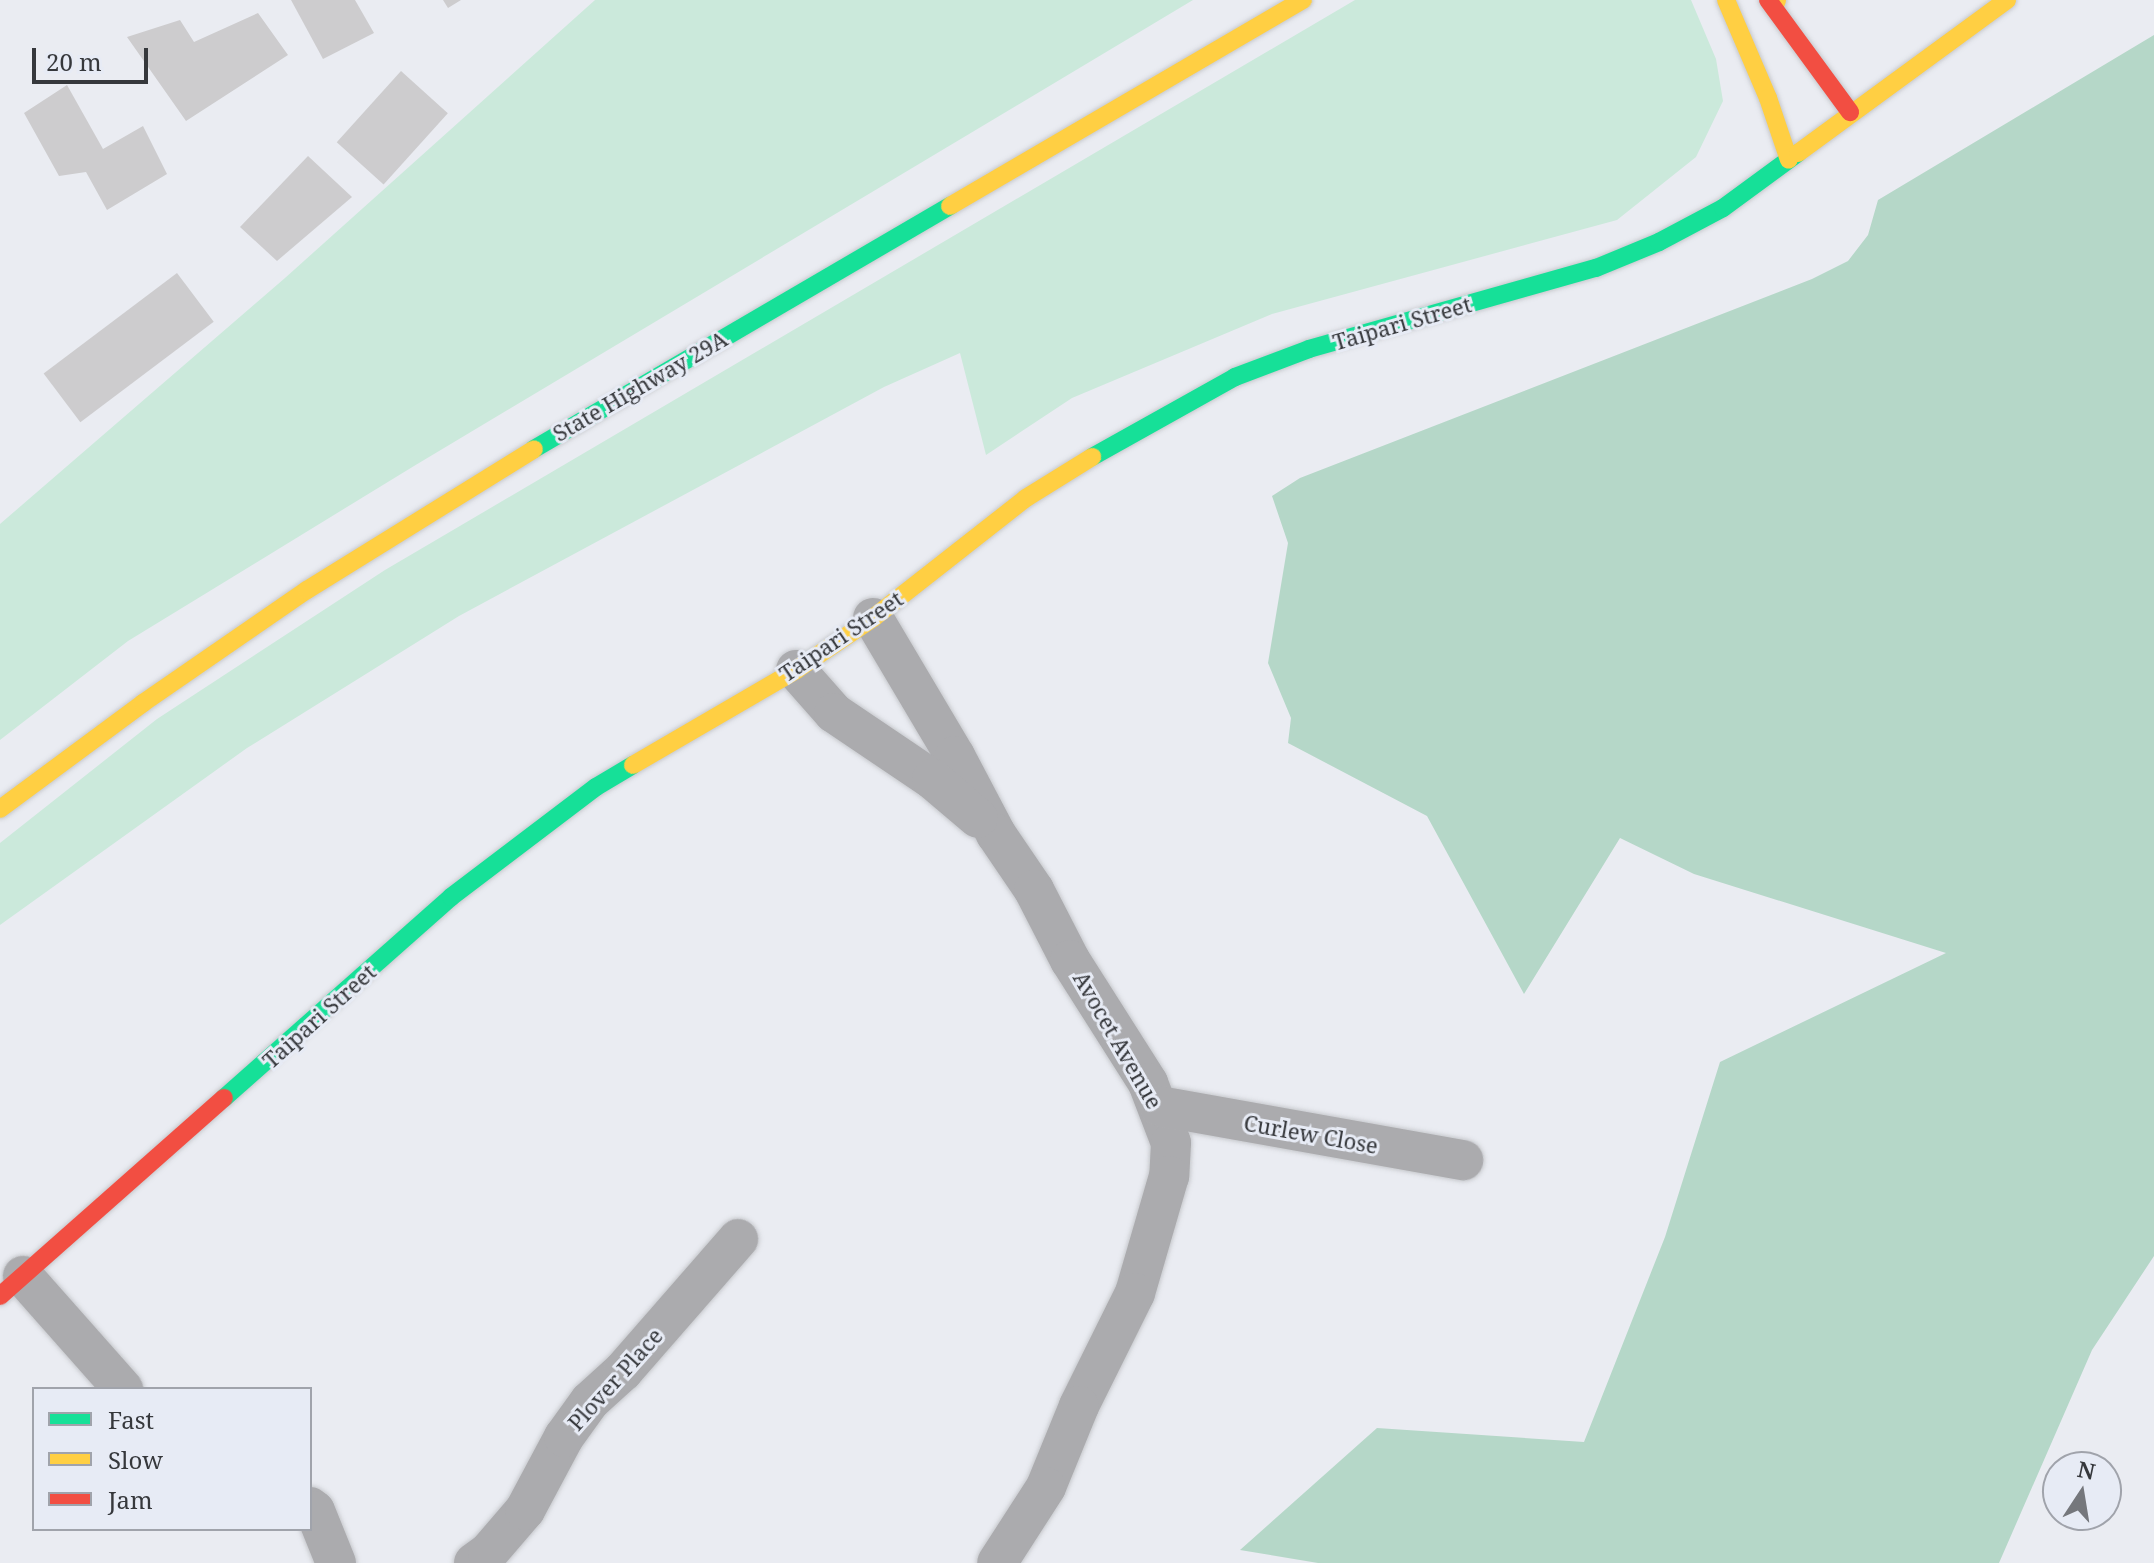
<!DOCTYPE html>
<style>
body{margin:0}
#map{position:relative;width:2154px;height:1563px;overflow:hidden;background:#eaecf2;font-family:"Noto Serif",serif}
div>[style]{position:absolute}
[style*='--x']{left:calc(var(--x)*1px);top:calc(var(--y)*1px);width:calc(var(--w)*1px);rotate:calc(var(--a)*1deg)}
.green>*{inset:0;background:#cbe9db}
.forest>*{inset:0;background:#b5d7c8}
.building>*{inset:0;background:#cdccce;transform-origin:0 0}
.roads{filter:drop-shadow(0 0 2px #c7c9cd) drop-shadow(0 0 2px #c7c9cd)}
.street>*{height:40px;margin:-20px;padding:0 20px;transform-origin:20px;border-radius:20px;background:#ababae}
.fast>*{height:18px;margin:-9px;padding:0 9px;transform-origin:9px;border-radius:9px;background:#16e098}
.slow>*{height:18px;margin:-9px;padding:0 9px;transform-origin:9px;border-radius:9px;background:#ffcf43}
.jam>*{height:18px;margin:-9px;padding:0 9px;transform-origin:9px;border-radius:9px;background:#f24e42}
span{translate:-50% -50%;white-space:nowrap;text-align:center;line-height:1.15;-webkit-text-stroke:6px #e7ebf5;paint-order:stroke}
.street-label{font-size:22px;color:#36383c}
.legend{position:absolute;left:32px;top:1387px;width:280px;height:144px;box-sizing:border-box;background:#e7ebf5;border:2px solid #a0a3ab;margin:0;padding:10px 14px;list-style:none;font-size:24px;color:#36383c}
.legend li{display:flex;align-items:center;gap:16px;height:40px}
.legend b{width:40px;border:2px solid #a0a3ab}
.north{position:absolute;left:2042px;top:1451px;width:80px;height:80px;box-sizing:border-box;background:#e7ebf5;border:2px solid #a0a3ab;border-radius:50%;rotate:12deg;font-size:22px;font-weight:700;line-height:32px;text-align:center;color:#36383c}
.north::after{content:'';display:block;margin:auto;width:28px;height:36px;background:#75777c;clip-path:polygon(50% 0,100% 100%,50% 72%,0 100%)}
.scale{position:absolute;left:32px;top:48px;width:116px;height:36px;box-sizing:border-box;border:4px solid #36383c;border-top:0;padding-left:10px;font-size:24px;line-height:28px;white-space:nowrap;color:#36383c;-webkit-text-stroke:6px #e7ebf5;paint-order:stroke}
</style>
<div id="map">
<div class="green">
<i style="clip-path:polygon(595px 0,1193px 0,414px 466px,128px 641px,0 740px,0 524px,285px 278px)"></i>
<i style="clip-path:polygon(1355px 0,1691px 0,1716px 59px,1723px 101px,1696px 157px,1617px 220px,1272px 314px,1072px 398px,986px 455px,960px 353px,884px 387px,459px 616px,247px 748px,0 925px,0 843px,157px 719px,385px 570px)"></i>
</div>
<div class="forest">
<i style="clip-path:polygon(2154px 35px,2154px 1256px,2092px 1350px,1999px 1563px,1318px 1563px,1240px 1550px,1377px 1428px,1584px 1442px,1665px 1237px,1720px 1062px,1946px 953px,1694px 874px,1620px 838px,1524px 994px,1427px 816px,1288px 743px,1291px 718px,1268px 663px,1288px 543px,1272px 496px,1300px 478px,1812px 279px,1848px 261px,1868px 235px,1878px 200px)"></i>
</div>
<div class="building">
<i style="clip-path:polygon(291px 0,355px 0,374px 33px,323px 59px)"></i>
<i style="clip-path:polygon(443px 0,461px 0,448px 8px)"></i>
<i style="clip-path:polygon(258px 13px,288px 55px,186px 121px,127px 37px,180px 20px,194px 42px)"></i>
<i style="left:401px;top:71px;width:63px;height:96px;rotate:42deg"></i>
<i style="clip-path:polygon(67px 85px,103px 149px,143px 126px,167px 174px,107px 210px,86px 172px,59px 176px,24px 113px)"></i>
<i style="clip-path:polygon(308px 156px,352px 197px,277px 261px,240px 227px)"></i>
<i style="left:177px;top:273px;width:61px;height:167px;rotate:53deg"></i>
</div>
<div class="roads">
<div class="street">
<i style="--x:873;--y:618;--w:161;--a:59.3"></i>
<i style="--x:955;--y:756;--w:88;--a:62.3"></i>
<i style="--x:996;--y:834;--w:68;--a:55.8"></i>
<i style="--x:1034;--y:890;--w:79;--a:62.8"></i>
<i style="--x:1070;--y:960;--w:146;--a:57.6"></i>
<i style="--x:1148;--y:1083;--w:64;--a:69"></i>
<i style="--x:1171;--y:1143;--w:33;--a:93"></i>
<i style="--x:1169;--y:1176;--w:122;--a:106.2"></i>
<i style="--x:1135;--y:1293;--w:126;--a:116.4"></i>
<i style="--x:1079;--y:1406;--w:87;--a:112.2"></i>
<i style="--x:1046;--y:1487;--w:90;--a:122.8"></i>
<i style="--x:796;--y:670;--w:57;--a:48.5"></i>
<i style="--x:834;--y:713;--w:118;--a:34"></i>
<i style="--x:932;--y:779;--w:60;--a:40.3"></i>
<i style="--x:1159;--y:1106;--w:309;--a:10.1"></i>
<i style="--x:23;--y:1276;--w:151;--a:48.5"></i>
<i style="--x:310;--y:1507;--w:6;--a:39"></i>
<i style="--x:315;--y:1511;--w:56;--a:68"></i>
<i style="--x:474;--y:1563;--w:17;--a:-36"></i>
<i style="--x:488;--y:1553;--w:57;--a:-49.3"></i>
<i style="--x:525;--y:1510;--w:83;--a:-61.9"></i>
<i style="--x:564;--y:1437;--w:44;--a:-54.2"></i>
<i style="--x:590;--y:1401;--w:45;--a:-42.3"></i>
<i style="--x:623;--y:1371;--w:175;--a:-48.9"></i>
</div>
<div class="fast">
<i style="--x:534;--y:449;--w:482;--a:-30.3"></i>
<i style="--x:1092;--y:457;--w:164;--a:-29.2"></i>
<i style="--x:1235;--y:377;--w:79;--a:-20.7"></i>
<i style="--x:1309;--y:349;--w:298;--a:-15.8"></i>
<i style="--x:1596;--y:268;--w:68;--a:-22.4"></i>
<i style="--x:1659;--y:242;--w:72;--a:-28"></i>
<i style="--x:1723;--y:208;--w:93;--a:-36.3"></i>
<i style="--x:224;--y:1098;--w:303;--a:-41.5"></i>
<i style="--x:451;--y:897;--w:182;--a:-37.2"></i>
<i style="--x:596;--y:787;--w:43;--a:-30.7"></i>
</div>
<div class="slow">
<i style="--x:1726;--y:0;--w:107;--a:66.8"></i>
<i style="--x:1768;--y:98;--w:65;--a:71.3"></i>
<i style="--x:1774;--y:8;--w:9;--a:-69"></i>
<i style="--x:1798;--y:153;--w:259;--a:-36.2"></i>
<i style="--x:950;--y:206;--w:409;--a:-30.3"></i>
<i style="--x:633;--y:765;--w:189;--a:-30.2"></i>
<i style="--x:796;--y:670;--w:93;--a:-34"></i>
<i style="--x:873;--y:618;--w:194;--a:-38.1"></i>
<i style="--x:1026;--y:498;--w:78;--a:-31.8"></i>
<i style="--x:0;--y:809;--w:178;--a:-36.5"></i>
<i style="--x:143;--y:703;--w:199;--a:-34.6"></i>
<i style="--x:307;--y:590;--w:267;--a:-31.8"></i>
</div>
<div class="jam">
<i style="--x:1768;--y:0;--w:139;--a:53.8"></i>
<i style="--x:0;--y:1296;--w:299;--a:-41.5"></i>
</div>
</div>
<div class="street-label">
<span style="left:1402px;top:323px;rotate:-16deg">Taipari Street</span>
<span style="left:640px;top:386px;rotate:-30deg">State Highway 29A</span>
<span style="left:841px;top:636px;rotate:-34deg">Taipari Street</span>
<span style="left:319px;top:1016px;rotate:-42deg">Taipari Street</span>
<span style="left:1118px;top:1040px;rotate:60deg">Avocet Avenue</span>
<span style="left:1311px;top:1134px;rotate:10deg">Curlew Close</span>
<span style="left:615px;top:1379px;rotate:-48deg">Plover Place</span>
</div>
<ul class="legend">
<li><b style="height:10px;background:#16e098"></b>Fast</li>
<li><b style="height:10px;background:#ffcf43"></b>Slow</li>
<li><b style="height:10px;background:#f24e42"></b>Jam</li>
</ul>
<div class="north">N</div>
<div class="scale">20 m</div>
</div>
